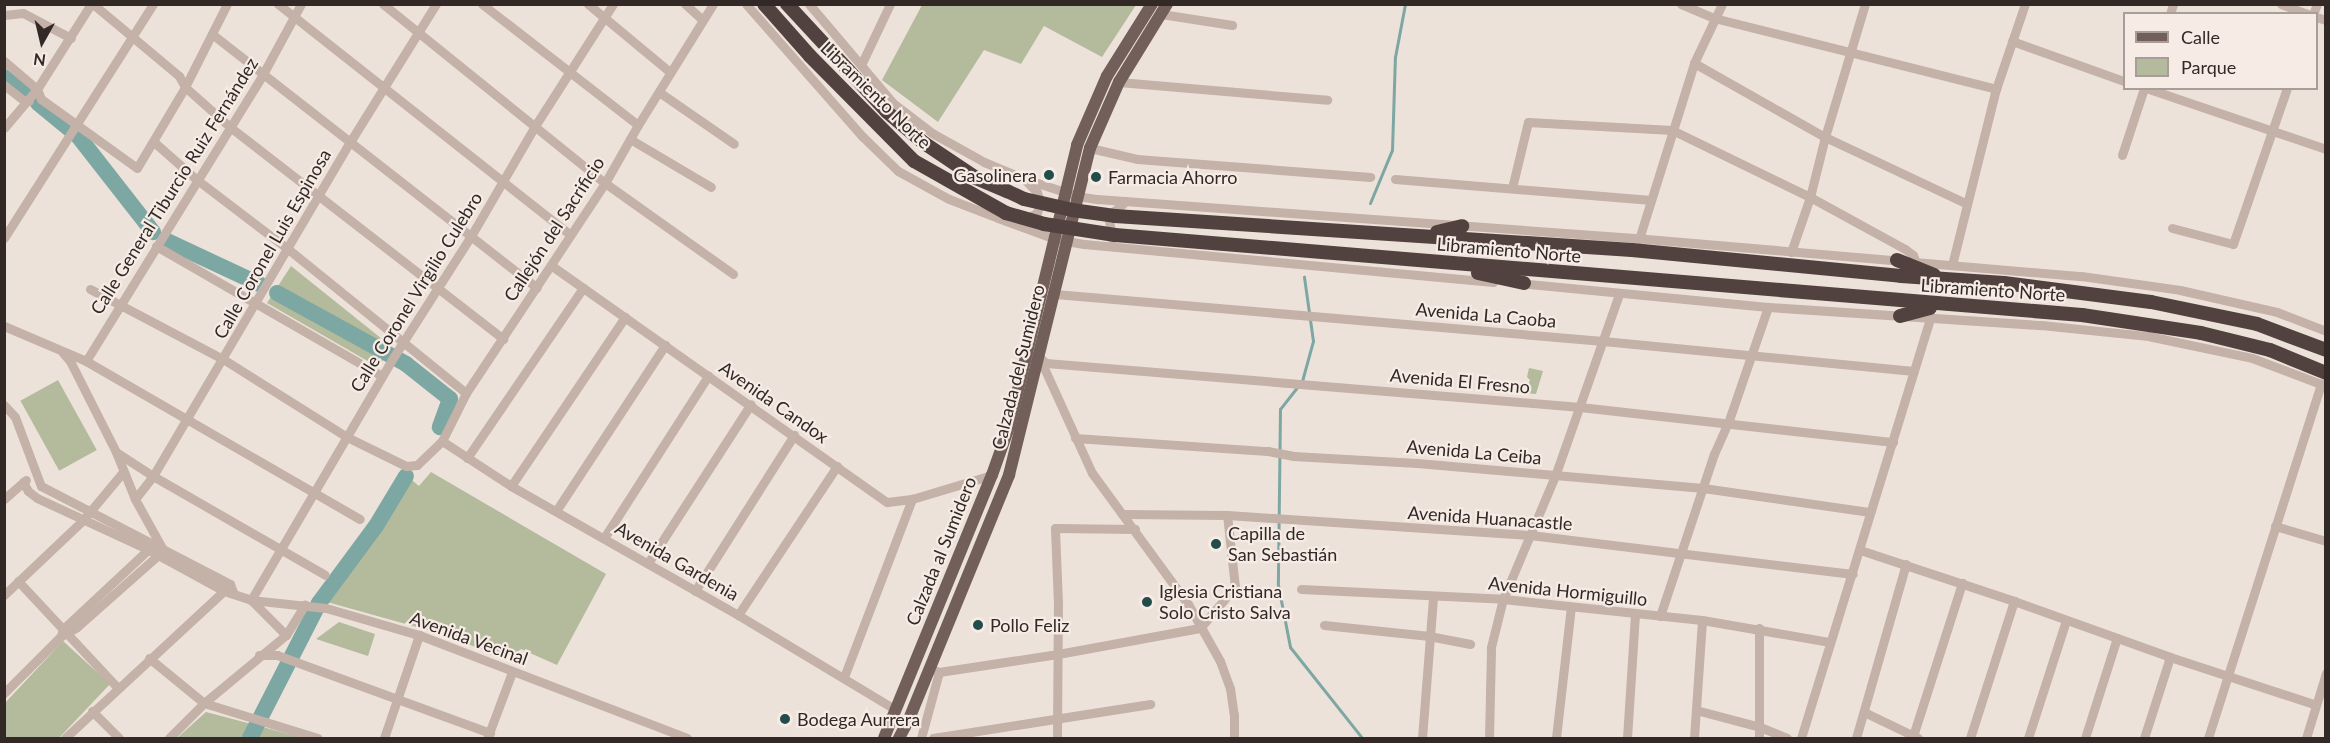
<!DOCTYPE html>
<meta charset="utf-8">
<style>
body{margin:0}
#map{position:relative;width:2330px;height:743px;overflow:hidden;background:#ede2da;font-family:Lato,sans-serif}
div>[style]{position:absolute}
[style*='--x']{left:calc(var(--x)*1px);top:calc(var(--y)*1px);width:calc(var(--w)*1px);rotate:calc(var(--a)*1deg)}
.green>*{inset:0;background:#b4ba9c;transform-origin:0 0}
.stream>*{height:3px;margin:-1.5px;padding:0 1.5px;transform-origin:1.5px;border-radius:1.5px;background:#7da7a3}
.river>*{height:16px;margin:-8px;padding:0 8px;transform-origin:8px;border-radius:8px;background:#7da7a3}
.minor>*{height:9px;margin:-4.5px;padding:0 4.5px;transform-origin:4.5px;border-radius:4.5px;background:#c4b1a8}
.major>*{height:12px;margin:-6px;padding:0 6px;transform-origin:6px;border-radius:6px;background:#725f5a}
.highway>*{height:14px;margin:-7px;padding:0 7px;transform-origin:7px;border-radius:7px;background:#51423f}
.dots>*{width:16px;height:16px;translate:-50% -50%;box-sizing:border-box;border:3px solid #f6ece5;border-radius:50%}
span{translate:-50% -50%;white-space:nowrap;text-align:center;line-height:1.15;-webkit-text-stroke:4.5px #f6ece5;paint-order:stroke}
.street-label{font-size:18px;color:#322927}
.poi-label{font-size:18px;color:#322927}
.right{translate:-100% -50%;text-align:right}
.left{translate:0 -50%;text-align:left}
.frame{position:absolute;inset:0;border:6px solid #322927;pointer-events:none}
.legend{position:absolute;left:2123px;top:12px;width:195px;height:78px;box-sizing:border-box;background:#f6ece5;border:2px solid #a89e99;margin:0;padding:8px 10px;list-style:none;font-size:18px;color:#322927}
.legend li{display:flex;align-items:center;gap:12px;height:30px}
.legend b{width:30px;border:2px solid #a89e99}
.north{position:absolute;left:12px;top:12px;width:60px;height:60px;-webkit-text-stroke:4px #f6ece5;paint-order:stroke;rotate:188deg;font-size:16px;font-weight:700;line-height:24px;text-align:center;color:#322927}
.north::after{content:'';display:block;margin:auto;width:21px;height:27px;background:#322927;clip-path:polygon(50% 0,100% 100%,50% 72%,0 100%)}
</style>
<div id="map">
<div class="green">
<i style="clip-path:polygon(922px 5px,922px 4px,1136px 5px,1102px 57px,1044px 26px,1021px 64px,984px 50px,938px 122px,882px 80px)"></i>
<i style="clip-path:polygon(291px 266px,392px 347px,378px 367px,267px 303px)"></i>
<i style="clip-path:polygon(1529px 368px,1543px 371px,1536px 394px,1525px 393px,1530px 380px,1527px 377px)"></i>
<i style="left:58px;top:380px;width:80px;height:43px;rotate:61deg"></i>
<i style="clip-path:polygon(431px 472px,606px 574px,557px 665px,521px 649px,508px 659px,438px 633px,327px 602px,408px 477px,419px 486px)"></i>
<i style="clip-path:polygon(339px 622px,375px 634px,368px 656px,316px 639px)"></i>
<i style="clip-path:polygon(63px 641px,110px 684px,59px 738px,5px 738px,4px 704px)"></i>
<i style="clip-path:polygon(206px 712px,304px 738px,177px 738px)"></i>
</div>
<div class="stream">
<i style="--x:1370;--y:203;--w:57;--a:-67.5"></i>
<i style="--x:1392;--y:150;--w:93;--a:-88.2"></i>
<i style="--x:1395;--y:57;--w:54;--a:-79.3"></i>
<i style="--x:1302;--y:381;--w:41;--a:-74.6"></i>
<i style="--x:1313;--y:341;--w:65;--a:-98"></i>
<i style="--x:1298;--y:386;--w:29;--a:128"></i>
<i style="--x:1280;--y:409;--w:176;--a:90.7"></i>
<i style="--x:1278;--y:585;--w:63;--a:79"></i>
<i style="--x:1290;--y:647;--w:116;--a:51.6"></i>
</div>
<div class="river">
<i style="--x:4;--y:77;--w:31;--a:36"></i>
<i style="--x:38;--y:103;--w:52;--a:39.5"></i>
<i style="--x:78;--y:136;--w:122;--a:52"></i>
<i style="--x:165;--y:240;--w:104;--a:25.1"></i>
<i style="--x:277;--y:293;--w:147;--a:28.8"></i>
<i style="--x:406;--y:364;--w:56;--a:38.5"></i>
<i style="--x:450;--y:399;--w:30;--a:110"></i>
<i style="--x:250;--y:738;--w:152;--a:-62.9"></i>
<i style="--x:319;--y:603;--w:96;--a:-53.5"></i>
<i style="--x:376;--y:526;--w:58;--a:-59"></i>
</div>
<div class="minor">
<i style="--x:93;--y:4;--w:112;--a:39.9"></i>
<i style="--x:179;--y:76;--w:13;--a:61"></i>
<i style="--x:185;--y:87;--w:60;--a:41.6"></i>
<i style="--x:230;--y:127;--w:346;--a:37.8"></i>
<i style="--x:278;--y:4;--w:372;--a:38.3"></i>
<i style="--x:383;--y:4;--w:285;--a:38.9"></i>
<i style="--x:605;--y:183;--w:157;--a:35.4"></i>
<i style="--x:482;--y:4;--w:197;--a:37.8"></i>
<i style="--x:588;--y:4;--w:107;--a:39.7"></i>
<i style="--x:685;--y:4;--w:24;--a:42"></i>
<i style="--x:746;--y:4;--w:176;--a:48.7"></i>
<i style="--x:862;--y:136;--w:50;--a:44.2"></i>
<i style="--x:898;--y:171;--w:58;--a:28.8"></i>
<i style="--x:949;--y:199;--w:53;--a:21.2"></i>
<i style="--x:998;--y:218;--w:61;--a:20.2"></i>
<i style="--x:1055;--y:239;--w:29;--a:10"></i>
<i style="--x:1084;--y:244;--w:411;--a:5.3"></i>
<i style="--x:809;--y:4;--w:130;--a:49.7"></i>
<i style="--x:893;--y:103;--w:49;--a:37.6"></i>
<i style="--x:932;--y:133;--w:60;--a:29.1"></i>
<i style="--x:984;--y:162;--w:44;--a:22.5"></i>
<i style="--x:1025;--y:179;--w:55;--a:18.1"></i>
<i style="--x:1077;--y:196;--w:20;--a:9"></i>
<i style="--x:1097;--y:199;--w:539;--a:4.15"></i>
<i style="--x:1635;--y:238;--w:448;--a:4.9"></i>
<i style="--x:2081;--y:276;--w:100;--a:8"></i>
<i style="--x:2180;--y:290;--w:99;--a:12.8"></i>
<i style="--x:2277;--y:312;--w:53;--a:21.2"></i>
<i style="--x:1681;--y:4;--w:36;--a:23"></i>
<i style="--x:1714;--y:18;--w:291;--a:14.1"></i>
<i style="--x:2281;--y:4;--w:28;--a:21"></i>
<i style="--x:1161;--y:14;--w:72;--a:8.8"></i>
<i style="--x:2170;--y:14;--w:10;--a:-73"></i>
<i style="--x:2313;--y:14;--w:11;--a:-68"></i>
<i style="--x:4;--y:15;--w:19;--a:-6"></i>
<i style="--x:23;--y:13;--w:54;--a:27.5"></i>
<i style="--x:2316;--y:17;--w:10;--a:17"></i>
<i style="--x:212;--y:34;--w:412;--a:38"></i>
<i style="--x:2012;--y:41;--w:119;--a:19.7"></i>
<i style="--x:4;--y:61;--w:43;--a:40.3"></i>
<i style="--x:37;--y:89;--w:11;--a:68"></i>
<i style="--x:41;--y:99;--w:118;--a:35.7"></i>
<i style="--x:137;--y:168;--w:94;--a:-59.3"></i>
<i style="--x:185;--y:87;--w:93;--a:-63.2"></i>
<i style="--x:1694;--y:63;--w:150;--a:29.5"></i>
<i style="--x:1825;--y:137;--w:155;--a:25.2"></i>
<i style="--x:861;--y:65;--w:68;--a:-64.6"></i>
<i style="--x:1119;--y:82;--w:209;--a:4.9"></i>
<i style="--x:4;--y:85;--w:28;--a:38"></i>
<i style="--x:26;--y:102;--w:3;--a:-18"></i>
<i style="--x:2146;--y:88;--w:190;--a:18.7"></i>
<i style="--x:659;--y:92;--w:91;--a:34.7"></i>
<i style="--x:4;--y:128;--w:51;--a:-49.8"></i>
<i style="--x:37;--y:89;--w:101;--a:-57.6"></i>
<i style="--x:630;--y:139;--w:94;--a:30.7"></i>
<i style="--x:154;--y:142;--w:56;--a:41.4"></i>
<i style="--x:196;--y:179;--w:116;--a:37.3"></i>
<i style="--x:288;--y:249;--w:229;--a:39"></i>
<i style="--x:1090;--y:148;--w:48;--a:13.2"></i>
<i style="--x:1137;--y:159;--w:234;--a:4.4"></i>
<i style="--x:2122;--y:155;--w:71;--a:-71.8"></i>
<i style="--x:1395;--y:179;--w:257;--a:4.7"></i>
<i style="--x:1512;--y:188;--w:68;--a:-76.4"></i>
<i style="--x:1528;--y:122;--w:144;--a:3.2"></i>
<i style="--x:1672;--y:130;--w:153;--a:25.9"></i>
<i style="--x:1810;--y:197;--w:108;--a:28.7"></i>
<i style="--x:1905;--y:249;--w:10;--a:37"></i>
<i style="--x:1913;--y:255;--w:9;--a:69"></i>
<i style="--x:1025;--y:219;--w:13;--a:-27"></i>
<i style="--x:1037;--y:213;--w:11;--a:-75"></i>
<i style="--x:1040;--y:202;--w:10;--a:-107"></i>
<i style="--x:1037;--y:192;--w:16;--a:-135"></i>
<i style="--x:2172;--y:228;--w:63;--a:14.7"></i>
<i style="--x:2233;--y:244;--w:165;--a:-70.9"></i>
<i style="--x:4;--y:238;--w:277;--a:-57.5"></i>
<i style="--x:1112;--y:239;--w:19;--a:-99"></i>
<i style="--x:1109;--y:220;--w:9;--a:-63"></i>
<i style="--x:1113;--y:212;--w:17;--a:-40"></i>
<i style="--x:1639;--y:239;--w:184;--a:-72.6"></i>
<i style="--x:1694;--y:63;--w:65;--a:-64.6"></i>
<i style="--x:156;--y:246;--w:261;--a:29.9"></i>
<i style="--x:1791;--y:252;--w:58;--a:-70.9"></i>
<i style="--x:1810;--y:197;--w:62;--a:-76"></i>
<i style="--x:1825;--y:137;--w:139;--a:-73.3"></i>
<i style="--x:1952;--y:265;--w:181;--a:-76"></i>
<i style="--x:1996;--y:89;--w:90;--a:-71.2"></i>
<i style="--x:552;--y:266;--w:410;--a:35.2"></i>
<i style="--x:887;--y:502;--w:25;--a:-7"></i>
<i style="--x:912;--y:499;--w:84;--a:-16.7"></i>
<i style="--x:1519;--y:283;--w:250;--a:5.5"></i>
<i style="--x:1768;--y:307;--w:274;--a:3.8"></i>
<i style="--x:2041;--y:325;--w:108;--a:5.9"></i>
<i style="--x:2148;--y:336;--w:106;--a:11.9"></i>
<i style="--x:2252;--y:358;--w:79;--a:20.7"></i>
<i style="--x:90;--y:289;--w:150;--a:27.8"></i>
<i style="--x:223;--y:359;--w:146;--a:32.2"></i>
<i style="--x:347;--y:437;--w:66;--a:26.2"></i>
<i style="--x:406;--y:466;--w:11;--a:-5"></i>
<i style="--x:417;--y:465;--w:35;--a:-44"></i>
<i style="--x:442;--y:441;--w:54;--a:-63.4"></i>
<i style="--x:466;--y:393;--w:252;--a:-56.5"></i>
<i style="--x:605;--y:183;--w:67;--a:-60.4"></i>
<i style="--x:638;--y:125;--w:142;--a:-58.2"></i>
<i style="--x:1055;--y:294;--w:550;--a:4.9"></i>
<i style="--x:1603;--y:341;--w:312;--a:5.5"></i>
<i style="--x:4;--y:326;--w:89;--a:23.1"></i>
<i style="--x:86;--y:361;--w:337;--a:-58.3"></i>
<i style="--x:263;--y:74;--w:80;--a:-61.5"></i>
<i style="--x:1034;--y:357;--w:5;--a:0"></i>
<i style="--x:1039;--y:357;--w:9;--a:41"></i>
<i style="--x:1046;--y:363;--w:536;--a:4.71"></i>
<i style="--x:1580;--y:407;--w:315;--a:6.4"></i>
<i style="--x:1040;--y:359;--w:125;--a:65.5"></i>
<i style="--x:1092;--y:473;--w:162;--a:53.8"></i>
<i style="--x:1188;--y:604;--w:65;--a:60.7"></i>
<i style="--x:1220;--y:661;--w:29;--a:70"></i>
<i style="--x:1230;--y:688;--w:27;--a:82"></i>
<i style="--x:1234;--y:715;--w:23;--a:90"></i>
<i style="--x:86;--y:361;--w:316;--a:30"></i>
<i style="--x:4;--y:405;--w:16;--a:47"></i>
<i style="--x:15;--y:417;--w:74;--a:69.4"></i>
<i style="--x:41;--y:486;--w:213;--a:27.4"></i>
<i style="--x:230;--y:584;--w:9;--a:69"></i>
<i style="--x:1075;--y:438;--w:193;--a:3.9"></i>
<i style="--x:1268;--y:451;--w:25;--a:11"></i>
<i style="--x:1293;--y:456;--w:124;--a:3.2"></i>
<i style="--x:1417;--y:463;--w:287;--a:5"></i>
<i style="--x:1703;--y:488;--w:169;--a:8.2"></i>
<i style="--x:442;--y:441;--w:82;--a:33.1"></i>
<i style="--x:511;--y:486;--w:261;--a:29.6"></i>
<i style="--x:738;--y:615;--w:184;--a:31"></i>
<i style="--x:116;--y:452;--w:44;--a:33"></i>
<i style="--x:153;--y:476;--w:198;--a:29.9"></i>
<i style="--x:467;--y:458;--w:206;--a:-55.7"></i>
<i style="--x:23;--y:482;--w:10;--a:61"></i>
<i style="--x:28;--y:491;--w:11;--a:38"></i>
<i style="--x:37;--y:498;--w:123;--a:24.9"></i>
<i style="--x:149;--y:550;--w:85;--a:28.7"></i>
<i style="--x:224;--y:591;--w:28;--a:18"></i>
<i style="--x:251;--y:600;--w:75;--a:6.1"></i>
<i style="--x:326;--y:608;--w:97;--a:16.2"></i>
<i style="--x:419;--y:635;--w:287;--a:21"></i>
<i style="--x:511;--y:486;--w:204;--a:-56"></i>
<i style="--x:4;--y:499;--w:29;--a:-41"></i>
<i style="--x:135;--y:499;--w:29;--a:-52"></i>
<i style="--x:153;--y:476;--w:388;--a:-59.5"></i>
<i style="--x:350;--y:142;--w:163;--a:-58.1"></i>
<i style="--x:556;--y:511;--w:199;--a:-56.7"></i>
<i style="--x:1122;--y:514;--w:105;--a:0.5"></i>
<i style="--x:1227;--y:515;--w:304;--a:3.8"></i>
<i style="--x:1530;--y:535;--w:325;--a:6.9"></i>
<i style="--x:2275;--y:526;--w:53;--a:16.4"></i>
<i style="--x:604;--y:538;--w:193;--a:-57.3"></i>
<i style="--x:1860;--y:550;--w:162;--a:18.3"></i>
<i style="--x:2014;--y:601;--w:166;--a:19.7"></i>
<i style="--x:2170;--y:657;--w:151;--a:18.1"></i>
<i style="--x:648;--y:563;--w:189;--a:-57.1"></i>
<i style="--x:18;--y:581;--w:145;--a:47"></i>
<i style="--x:1301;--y:589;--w:202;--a:2.8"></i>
<i style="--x:1503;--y:599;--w:200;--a:6"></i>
<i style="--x:1702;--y:620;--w:130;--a:9.8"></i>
<i style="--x:695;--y:591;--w:185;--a:-57.6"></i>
<i style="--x:4;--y:595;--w:109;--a:-43.5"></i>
<i style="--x:83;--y:520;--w:62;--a:-50.2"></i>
<i style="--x:738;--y:615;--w:179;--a:-56.4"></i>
<i style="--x:1660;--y:616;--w:171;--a:-71.6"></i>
<i style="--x:1714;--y:454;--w:34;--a:-66"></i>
<i style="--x:1728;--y:423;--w:123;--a:-71"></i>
<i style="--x:1324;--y:625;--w:106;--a:6"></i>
<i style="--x:1429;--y:636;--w:42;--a:11"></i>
<i style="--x:1759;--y:628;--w:110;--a:90"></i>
<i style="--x:286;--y:635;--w:49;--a:-135"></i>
<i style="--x:251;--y:600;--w:277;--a:-59.6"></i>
<i style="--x:391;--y:361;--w:148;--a:-57.4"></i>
<i style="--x:471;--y:236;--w:127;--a:-59.8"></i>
<i style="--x:535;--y:126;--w:145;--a:-57.4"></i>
<i style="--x:61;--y:636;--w:18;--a:-29"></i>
<i style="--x:77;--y:627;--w:108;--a:-41.6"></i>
<i style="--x:158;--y:555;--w:8;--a:-60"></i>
<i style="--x:162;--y:548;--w:56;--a:-118.9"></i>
<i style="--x:135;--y:499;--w:51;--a:-112"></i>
<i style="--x:116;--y:452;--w:102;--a:-116.8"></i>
<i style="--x:70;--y:361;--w:11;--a:-131"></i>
<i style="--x:259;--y:655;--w:18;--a:0"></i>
<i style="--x:277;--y:655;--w:227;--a:20.1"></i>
<i style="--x:149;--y:658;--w:71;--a:39.3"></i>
<i style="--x:204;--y:703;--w:119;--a:17.1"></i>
<i style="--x:930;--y:669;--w:9;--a:18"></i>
<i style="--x:939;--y:672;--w:120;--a:-8.6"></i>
<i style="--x:1058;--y:654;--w:144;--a:-10.4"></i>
<i style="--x:1200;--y:628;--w:54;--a:-49.5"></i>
<i style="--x:1235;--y:587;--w:72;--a:-96.3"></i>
<i style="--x:844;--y:677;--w:191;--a:-69.1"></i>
<i style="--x:4;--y:693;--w:81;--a:-45"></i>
<i style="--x:61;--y:636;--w:7;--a:-74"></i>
<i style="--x:63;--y:629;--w:120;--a:-43"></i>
<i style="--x:1696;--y:710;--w:66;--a:14.9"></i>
<i style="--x:1760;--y:727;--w:29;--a:22"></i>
<i style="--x:92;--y:711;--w:38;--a:45"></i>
<i style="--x:1864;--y:712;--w:60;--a:25.7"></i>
<i style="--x:488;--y:736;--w:68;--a:-69.4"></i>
<i style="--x:1913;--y:736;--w:161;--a:-72.2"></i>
<i style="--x:65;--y:738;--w:222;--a:-42.8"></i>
<i style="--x:169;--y:738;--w:49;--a:-45"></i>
<i style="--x:204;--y:703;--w:107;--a:-39.7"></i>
<i style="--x:286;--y:635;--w:36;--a:-58"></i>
<i style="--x:384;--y:738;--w:109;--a:-71.2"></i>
<i style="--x:921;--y:738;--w:68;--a:-74.7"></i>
<i style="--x:933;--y:738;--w:220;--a:-8.9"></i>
<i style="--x:1057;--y:738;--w:134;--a:-89.6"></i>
<i style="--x:1058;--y:604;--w:76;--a:-92.3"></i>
<i style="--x:1055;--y:528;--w:80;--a:0.7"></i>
<i style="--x:1422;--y:738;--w:141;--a:-85.5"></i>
<i style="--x:1489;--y:738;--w:91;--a:-88.7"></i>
<i style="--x:1491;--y:647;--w:49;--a:-76"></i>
<i style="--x:1503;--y:599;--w:134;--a:-67.1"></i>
<i style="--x:1555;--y:476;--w:193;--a:-70.6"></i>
<i style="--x:1556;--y:738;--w:132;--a:-83.5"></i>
<i style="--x:1627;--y:738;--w:124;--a:-86.3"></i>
<i style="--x:1694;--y:738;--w:118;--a:-86.1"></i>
<i style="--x:1801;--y:738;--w:439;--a:-72.9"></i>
<i style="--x:1856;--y:738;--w:181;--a:-74"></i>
<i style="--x:1970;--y:738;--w:144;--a:-72.2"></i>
<i style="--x:2028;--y:738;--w:124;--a:-72.1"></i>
<i style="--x:2085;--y:738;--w:105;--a:-72.3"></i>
<i style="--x:2144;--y:738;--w:85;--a:-72.2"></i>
<i style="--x:2208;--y:738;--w:372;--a:-72.3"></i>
<i style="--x:2306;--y:738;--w:68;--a:-72.9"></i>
</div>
<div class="major">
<i style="--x:884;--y:738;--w:284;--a:-67.7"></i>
<i style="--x:992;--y:475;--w:51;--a:-70.5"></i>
<i style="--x:1009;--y:427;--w:290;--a:-76.4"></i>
<i style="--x:1077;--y:145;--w:75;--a:-66.5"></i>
<i style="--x:1107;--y:76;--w:85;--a:-58"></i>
<i style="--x:899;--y:738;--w:21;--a:-62"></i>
<i style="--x:909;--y:719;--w:264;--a:-67.7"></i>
<i style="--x:1009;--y:475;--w:337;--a:-76.1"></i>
<i style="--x:1090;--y:148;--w:72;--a:-66.3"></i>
<i style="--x:1119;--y:82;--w:92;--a:-58.4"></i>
</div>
<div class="highway">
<i style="--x:764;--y:4;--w:69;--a:48.5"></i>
<i style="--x:810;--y:56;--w:148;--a:45.3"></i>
<i style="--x:914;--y:161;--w:106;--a:29.5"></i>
<i style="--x:1006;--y:213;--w:40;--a:16"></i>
<i style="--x:1044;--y:224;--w:72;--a:8.8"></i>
<i style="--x:1115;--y:235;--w:970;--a:4.73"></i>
<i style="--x:2082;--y:315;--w:120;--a:8.6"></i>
<i style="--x:2201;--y:333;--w:71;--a:13.8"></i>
<i style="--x:2270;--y:350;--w:61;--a:22.3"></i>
<i style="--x:787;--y:4;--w:147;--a:47.2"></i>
<i style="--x:887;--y:112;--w:48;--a:40"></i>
<i style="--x:924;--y:143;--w:63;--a:33.9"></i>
<i style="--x:976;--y:178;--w:34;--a:23"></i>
<i style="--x:1007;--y:191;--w:19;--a:25"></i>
<i style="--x:1024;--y:199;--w:49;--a:12.9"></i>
<i style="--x:1072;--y:210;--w:43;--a:7.9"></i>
<i style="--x:1115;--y:216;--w:518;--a:3.76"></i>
<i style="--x:1632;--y:250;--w:270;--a:5.5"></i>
<i style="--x:1901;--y:276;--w:103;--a:3.9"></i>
<i style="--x:2004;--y:283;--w:148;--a:7.4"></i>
<i style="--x:2151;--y:302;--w:108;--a:11.7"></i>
<i style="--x:2257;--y:324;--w:74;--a:20.6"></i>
<i style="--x:1437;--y:232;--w:26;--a:-13"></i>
<i style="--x:1897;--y:260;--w:40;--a:22"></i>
<i style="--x:1478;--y:273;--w:47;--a:12.3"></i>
<i style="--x:1900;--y:316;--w:31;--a:-15"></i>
</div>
<div class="dots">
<i style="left:1049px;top:175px;background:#224d4b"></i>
<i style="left:1096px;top:177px;background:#224d4b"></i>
<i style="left:1216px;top:544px;background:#224d4b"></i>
<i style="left:1147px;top:602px;background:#224d4b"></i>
<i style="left:978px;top:625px;background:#224d4b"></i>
<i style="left:785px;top:719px;background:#224d4b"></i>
</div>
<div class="street-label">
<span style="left:876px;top:95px;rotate:44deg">Libramiento Norte</span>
<span style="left:174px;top:186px;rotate:-58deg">Calle General Tiburcio Ruiz Fernández</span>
<span style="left:554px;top:229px;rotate:-57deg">Callejón del Sacrificio</span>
<span style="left:272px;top:244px;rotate:-60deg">Calle Coronel Luis Espinosa</span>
<span style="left:1509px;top:250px;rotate:5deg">Libramiento Norte</span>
<span style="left:1993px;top:290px;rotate:4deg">Libramiento Norte</span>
<span style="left:416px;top:292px;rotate:-58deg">Calle Coronel Virgilio Culebro</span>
<span style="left:1486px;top:315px;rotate:5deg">Avenida La Caoba</span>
<span style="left:1018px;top:367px;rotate:-76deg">Calzada del Sumidero</span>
<span style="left:1460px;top:381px;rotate:5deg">Avenida El Fresno</span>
<span style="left:774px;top:402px;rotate:35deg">Avenida Candox</span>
<span style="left:1474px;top:452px;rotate:5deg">Avenida La Ceiba</span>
<span style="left:1490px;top:518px;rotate:4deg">Avenida Huanacastle</span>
<span style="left:941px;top:551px;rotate:-68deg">Calzada al Sumidero</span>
<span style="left:677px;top:561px;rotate:30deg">Avenida Gardenia</span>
<span style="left:1568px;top:591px;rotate:6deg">Avenida Hormiguillo</span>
<span style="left:469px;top:638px;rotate:20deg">Avenida Vecinal</span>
</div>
<div class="poi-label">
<span class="right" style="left:1037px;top:175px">Gasolinera</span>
<span class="left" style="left:1108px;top:177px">Farmacia Ahorro</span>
<span class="left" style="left:1228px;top:544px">Capilla de<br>San Sebastián</span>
<span class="left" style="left:1159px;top:602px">Iglesia Cristiana<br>Solo Cristo Salva</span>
<span class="left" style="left:990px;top:625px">Pollo Feliz</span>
<span class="left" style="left:797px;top:719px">Bodega Aurrera</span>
</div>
<div class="frame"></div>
<ul class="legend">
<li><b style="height:8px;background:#725f5a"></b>Calle</li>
<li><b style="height:16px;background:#b4ba9c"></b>Parque</li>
</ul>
<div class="north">N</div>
</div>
